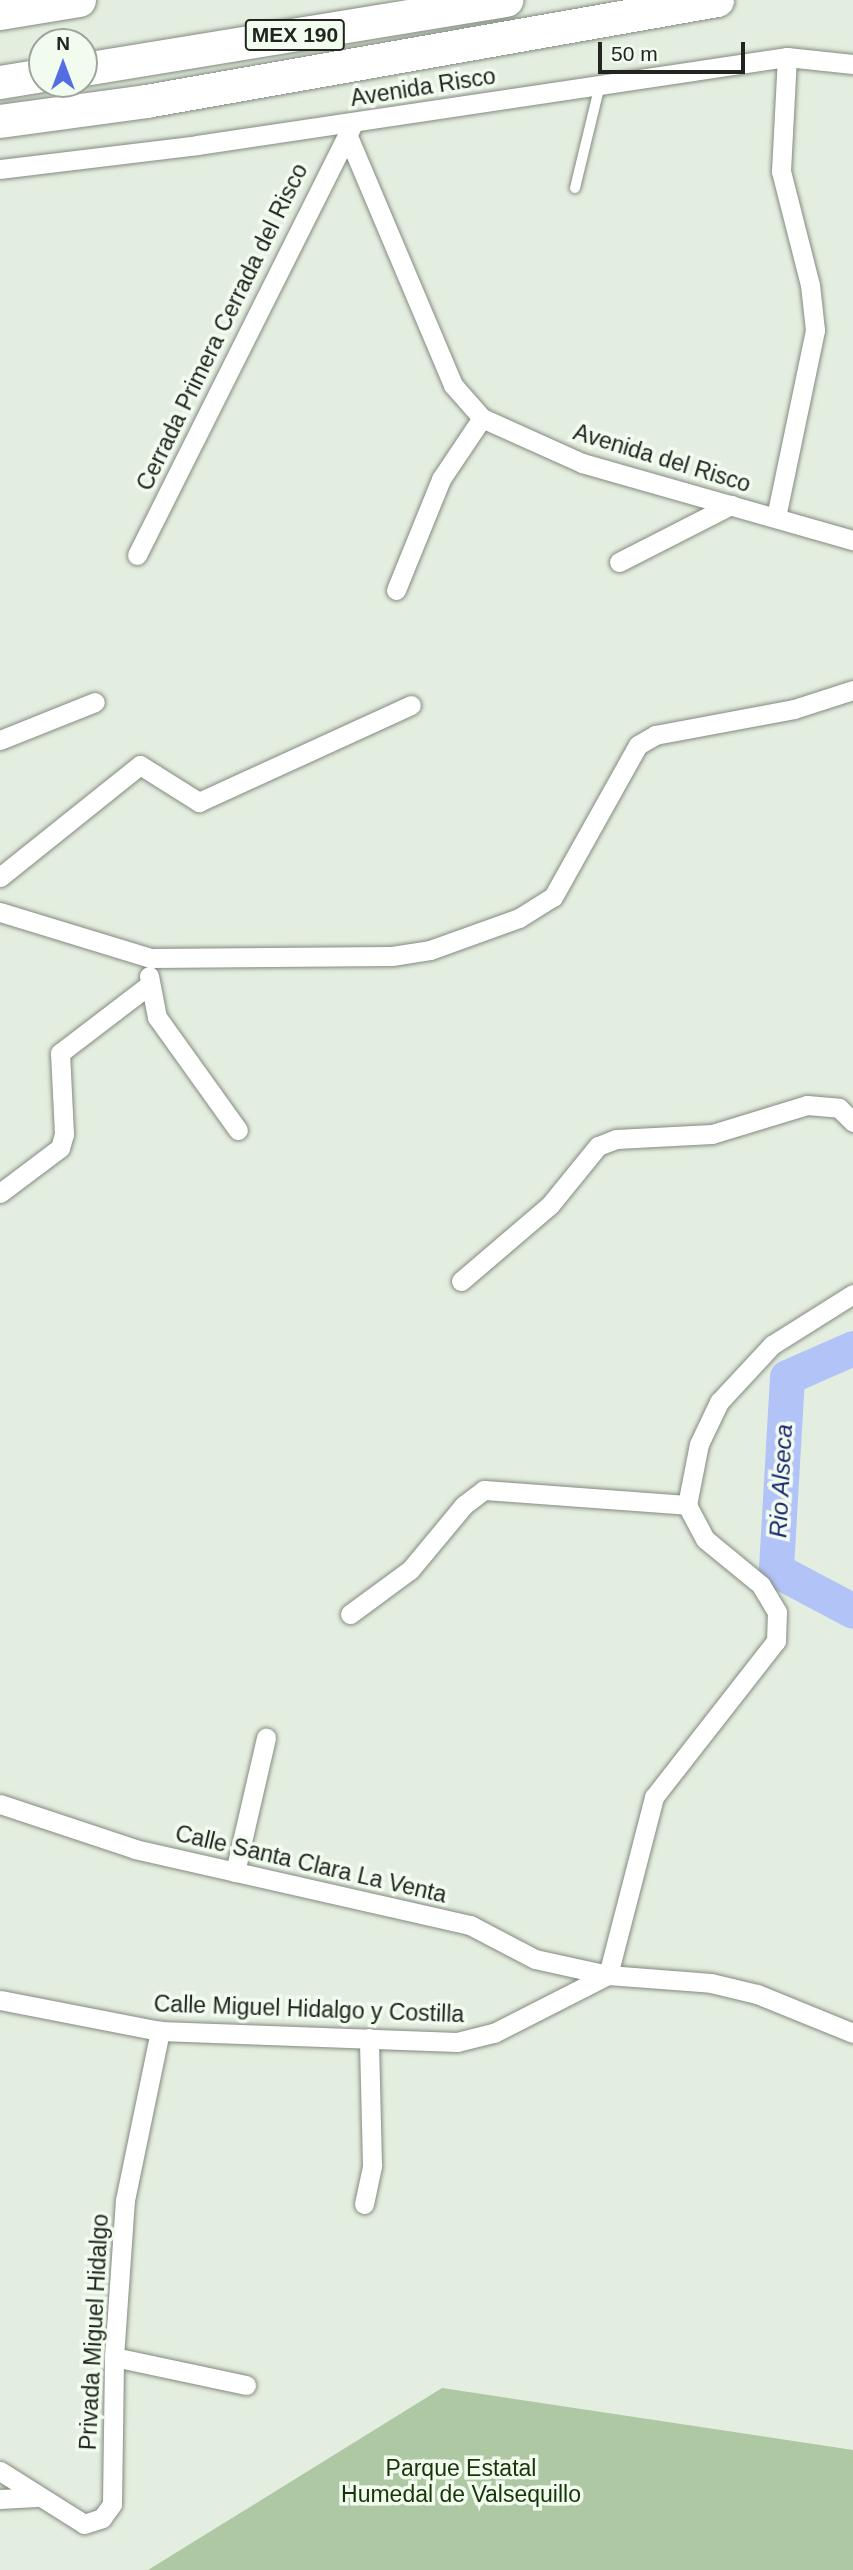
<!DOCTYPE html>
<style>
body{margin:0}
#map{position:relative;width:853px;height:2570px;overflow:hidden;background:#e4eee0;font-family:Helvetica,sans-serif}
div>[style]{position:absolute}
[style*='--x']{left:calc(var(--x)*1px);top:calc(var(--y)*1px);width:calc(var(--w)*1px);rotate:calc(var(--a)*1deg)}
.green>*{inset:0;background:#adc8a2}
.river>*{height:35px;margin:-17.5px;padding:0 17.5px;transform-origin:17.5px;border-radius:17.5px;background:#b2c3f7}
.roads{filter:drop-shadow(0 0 2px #828b7f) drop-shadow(0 0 2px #828b7f)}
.service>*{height:10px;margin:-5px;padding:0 5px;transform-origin:5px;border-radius:5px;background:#fff}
.minor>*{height:19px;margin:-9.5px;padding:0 9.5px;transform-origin:9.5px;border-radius:9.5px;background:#fff}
.trunk>*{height:33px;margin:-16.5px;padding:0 16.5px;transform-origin:16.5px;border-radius:16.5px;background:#fff}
span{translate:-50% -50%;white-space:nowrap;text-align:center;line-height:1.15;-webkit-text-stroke:7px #f1fbee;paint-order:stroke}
.shield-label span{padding:2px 5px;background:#f1fbee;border:2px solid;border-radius:5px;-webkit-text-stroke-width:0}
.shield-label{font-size:21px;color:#21241f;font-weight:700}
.street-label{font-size:23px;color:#21241f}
.park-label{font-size:23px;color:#183409}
.water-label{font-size:24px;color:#1c276f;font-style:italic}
.north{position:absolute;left:28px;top:28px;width:70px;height:70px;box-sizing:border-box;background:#f1fbee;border:2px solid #9ea59b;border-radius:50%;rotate:0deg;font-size:19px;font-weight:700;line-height:28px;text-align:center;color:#21241f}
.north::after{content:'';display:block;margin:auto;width:24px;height:32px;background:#546de3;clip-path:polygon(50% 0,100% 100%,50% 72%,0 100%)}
.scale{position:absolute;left:598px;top:42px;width:147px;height:32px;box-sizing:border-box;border:4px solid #21241f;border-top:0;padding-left:9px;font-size:21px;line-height:24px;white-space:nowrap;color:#21241f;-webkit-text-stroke:5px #f1fbee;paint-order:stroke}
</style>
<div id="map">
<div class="green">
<i style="clip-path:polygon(442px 2388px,853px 2450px,853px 2570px,148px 2570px)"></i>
</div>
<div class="river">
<i style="--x:853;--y:1348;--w:72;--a:156.3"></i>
<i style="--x:787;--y:1377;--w:193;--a:93.3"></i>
<i style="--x:776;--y:1570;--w:87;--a:28"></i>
</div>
<div class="roads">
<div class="service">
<i style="--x:575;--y:188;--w:106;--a:-76.4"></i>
</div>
<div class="minor">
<i style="--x:347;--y:134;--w:272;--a:67.1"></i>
<i style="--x:453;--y:385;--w:44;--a:48.7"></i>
<i style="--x:482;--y:418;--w:110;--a:24.2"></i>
<i style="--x:582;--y:463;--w:282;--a:15.9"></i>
<i style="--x:0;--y:169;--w:198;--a:-6.9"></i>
<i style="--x:197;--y:145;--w:597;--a:-8.48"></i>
<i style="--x:787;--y:57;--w:66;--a:6.1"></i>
<i style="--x:776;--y:517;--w:191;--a:-78.2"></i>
<i style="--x:815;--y:330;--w:45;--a:-96.3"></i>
<i style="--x:810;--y:285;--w:118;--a:-104.3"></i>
<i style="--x:781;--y:171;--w:114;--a:-87"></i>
<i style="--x:137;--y:555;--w:479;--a:-63.4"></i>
<i style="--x:619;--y:562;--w:126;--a:-27"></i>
<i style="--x:396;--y:590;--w:120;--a:-67.9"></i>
<i style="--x:441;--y:479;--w:73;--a:-56.1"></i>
<i style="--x:0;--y:740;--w:102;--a:-21.8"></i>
<i style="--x:0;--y:877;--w:179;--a:-38.7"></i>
<i style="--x:140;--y:765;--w:70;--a:32.1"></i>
<i style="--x:199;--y:802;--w:233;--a:-24.6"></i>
<i style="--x:0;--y:912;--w:157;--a:17"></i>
<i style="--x:150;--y:958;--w:242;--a:-0.5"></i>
<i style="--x:392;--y:956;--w:38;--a:-9"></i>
<i style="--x:430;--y:950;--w:95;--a:-19.8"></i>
<i style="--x:519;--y:918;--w:40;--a:-32"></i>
<i style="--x:553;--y:897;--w:174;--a:-60.8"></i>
<i style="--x:638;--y:745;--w:20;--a:-30"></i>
<i style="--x:655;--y:735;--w:141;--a:-10.6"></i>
<i style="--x:794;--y:709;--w:62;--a:-17.9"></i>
<i style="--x:149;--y:976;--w:42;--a:79"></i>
<i style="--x:157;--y:1017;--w:139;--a:54.4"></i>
<i style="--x:0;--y:1193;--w:75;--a:-36.9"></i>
<i style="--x:60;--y:1148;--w:15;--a:-74"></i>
<i style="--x:64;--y:1134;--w:81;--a:-92.8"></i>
<i style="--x:60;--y:1053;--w:112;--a:-37.4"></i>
<i style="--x:461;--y:1281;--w:117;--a:-40.5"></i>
<i style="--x:550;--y:1205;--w:76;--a:-50.9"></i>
<i style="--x:598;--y:1146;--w:19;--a:-21"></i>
<i style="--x:616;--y:1139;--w:96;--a:-3"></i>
<i style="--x:712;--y:1134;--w:99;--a:-17"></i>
<i style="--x:807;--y:1105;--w:32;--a:5"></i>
<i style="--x:839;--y:1108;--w:20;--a:45"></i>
<i style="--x:350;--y:1614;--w:74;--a:-36.3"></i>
<i style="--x:410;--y:1570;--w:85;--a:-50.3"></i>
<i style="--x:464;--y:1505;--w:25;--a:-37"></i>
<i style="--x:484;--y:1490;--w:204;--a:4.2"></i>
<i style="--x:0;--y:1804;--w:142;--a:18.4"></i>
<i style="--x:135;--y:1849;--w:344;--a:12.8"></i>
<i style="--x:470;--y:1925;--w:73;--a:27.6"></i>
<i style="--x:535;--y:1959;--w:75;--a:12.4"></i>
<i style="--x:608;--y:1975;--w:103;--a:4.4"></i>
<i style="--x:711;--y:1983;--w:47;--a:13.4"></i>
<i style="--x:757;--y:1994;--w:104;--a:22.1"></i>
<i style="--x:235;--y:1872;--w:138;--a:-77"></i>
<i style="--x:0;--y:2000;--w:163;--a:11"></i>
<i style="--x:160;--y:2031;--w:297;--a:2.1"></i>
<i style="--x:457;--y:2042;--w:38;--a:-14"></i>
<i style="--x:494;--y:2033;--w:128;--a:-27"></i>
<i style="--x:608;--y:1975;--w:184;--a:-75.5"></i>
<i style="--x:654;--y:1797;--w:198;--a:-52"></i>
<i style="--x:776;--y:1641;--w:29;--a:-88"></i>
<i style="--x:777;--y:1612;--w:31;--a:-121"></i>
<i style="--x:761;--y:1585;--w:72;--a:-140.6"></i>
<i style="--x:705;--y:1539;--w:38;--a:-118"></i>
<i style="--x:687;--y:1505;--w:62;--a:-78.9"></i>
<i style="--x:699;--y:1444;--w:47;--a:-64.5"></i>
<i style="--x:719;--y:1402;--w:78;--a:-47.1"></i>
<i style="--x:772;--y:1345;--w:96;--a:-32.2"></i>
<i style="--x:364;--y:2204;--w:40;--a:-78"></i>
<i style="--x:372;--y:2165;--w:127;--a:-91.4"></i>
<i style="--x:114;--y:2357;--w:135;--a:12"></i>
<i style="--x:0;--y:2471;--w:99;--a:32.2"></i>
<i style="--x:84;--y:2524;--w:19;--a:-18"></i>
<i style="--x:102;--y:2518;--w:17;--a:-54"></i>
<i style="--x:112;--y:2504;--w:147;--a:-89.2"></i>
<i style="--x:114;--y:2357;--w:157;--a:-86"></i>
<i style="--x:125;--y:2200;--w:173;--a:-78.3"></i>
<i style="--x:0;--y:2499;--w:36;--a:-3"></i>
</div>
<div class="trunk">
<i style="--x:0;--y:13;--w:80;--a:-9.3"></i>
<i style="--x:84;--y:69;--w:428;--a:-9.3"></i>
<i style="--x:0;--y:82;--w:43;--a:-9.5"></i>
<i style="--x:0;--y:121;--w:147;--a:-7.8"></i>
<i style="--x:146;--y:101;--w:580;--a:-10.03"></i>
</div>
</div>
<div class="shield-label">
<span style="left:295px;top:35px">MEX 190</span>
</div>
<div class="street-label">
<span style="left:423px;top:87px;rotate:-9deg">Avenida Risco</span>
<span style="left:222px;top:327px;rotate:-64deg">Cerrada Primera Cerrada del Risco</span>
<span style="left:662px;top:458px;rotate:17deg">Avenida del Risco</span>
<span style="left:311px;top:1864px;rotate:13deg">Calle Santa Clara La Venta</span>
<span style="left:309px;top:2009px;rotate:2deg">Calle Miguel Hidalgo y Costilla</span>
<span style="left:94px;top:2332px;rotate:-87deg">Privada Miguel Hidalgo</span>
</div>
<div class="park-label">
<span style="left:461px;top:2481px">Parque Estatal<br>Humedal de Valsequillo</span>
</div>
<div class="water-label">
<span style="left:781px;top:1481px;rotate:-87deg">Rio Alseca</span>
</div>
<div class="north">N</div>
<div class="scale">50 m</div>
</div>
